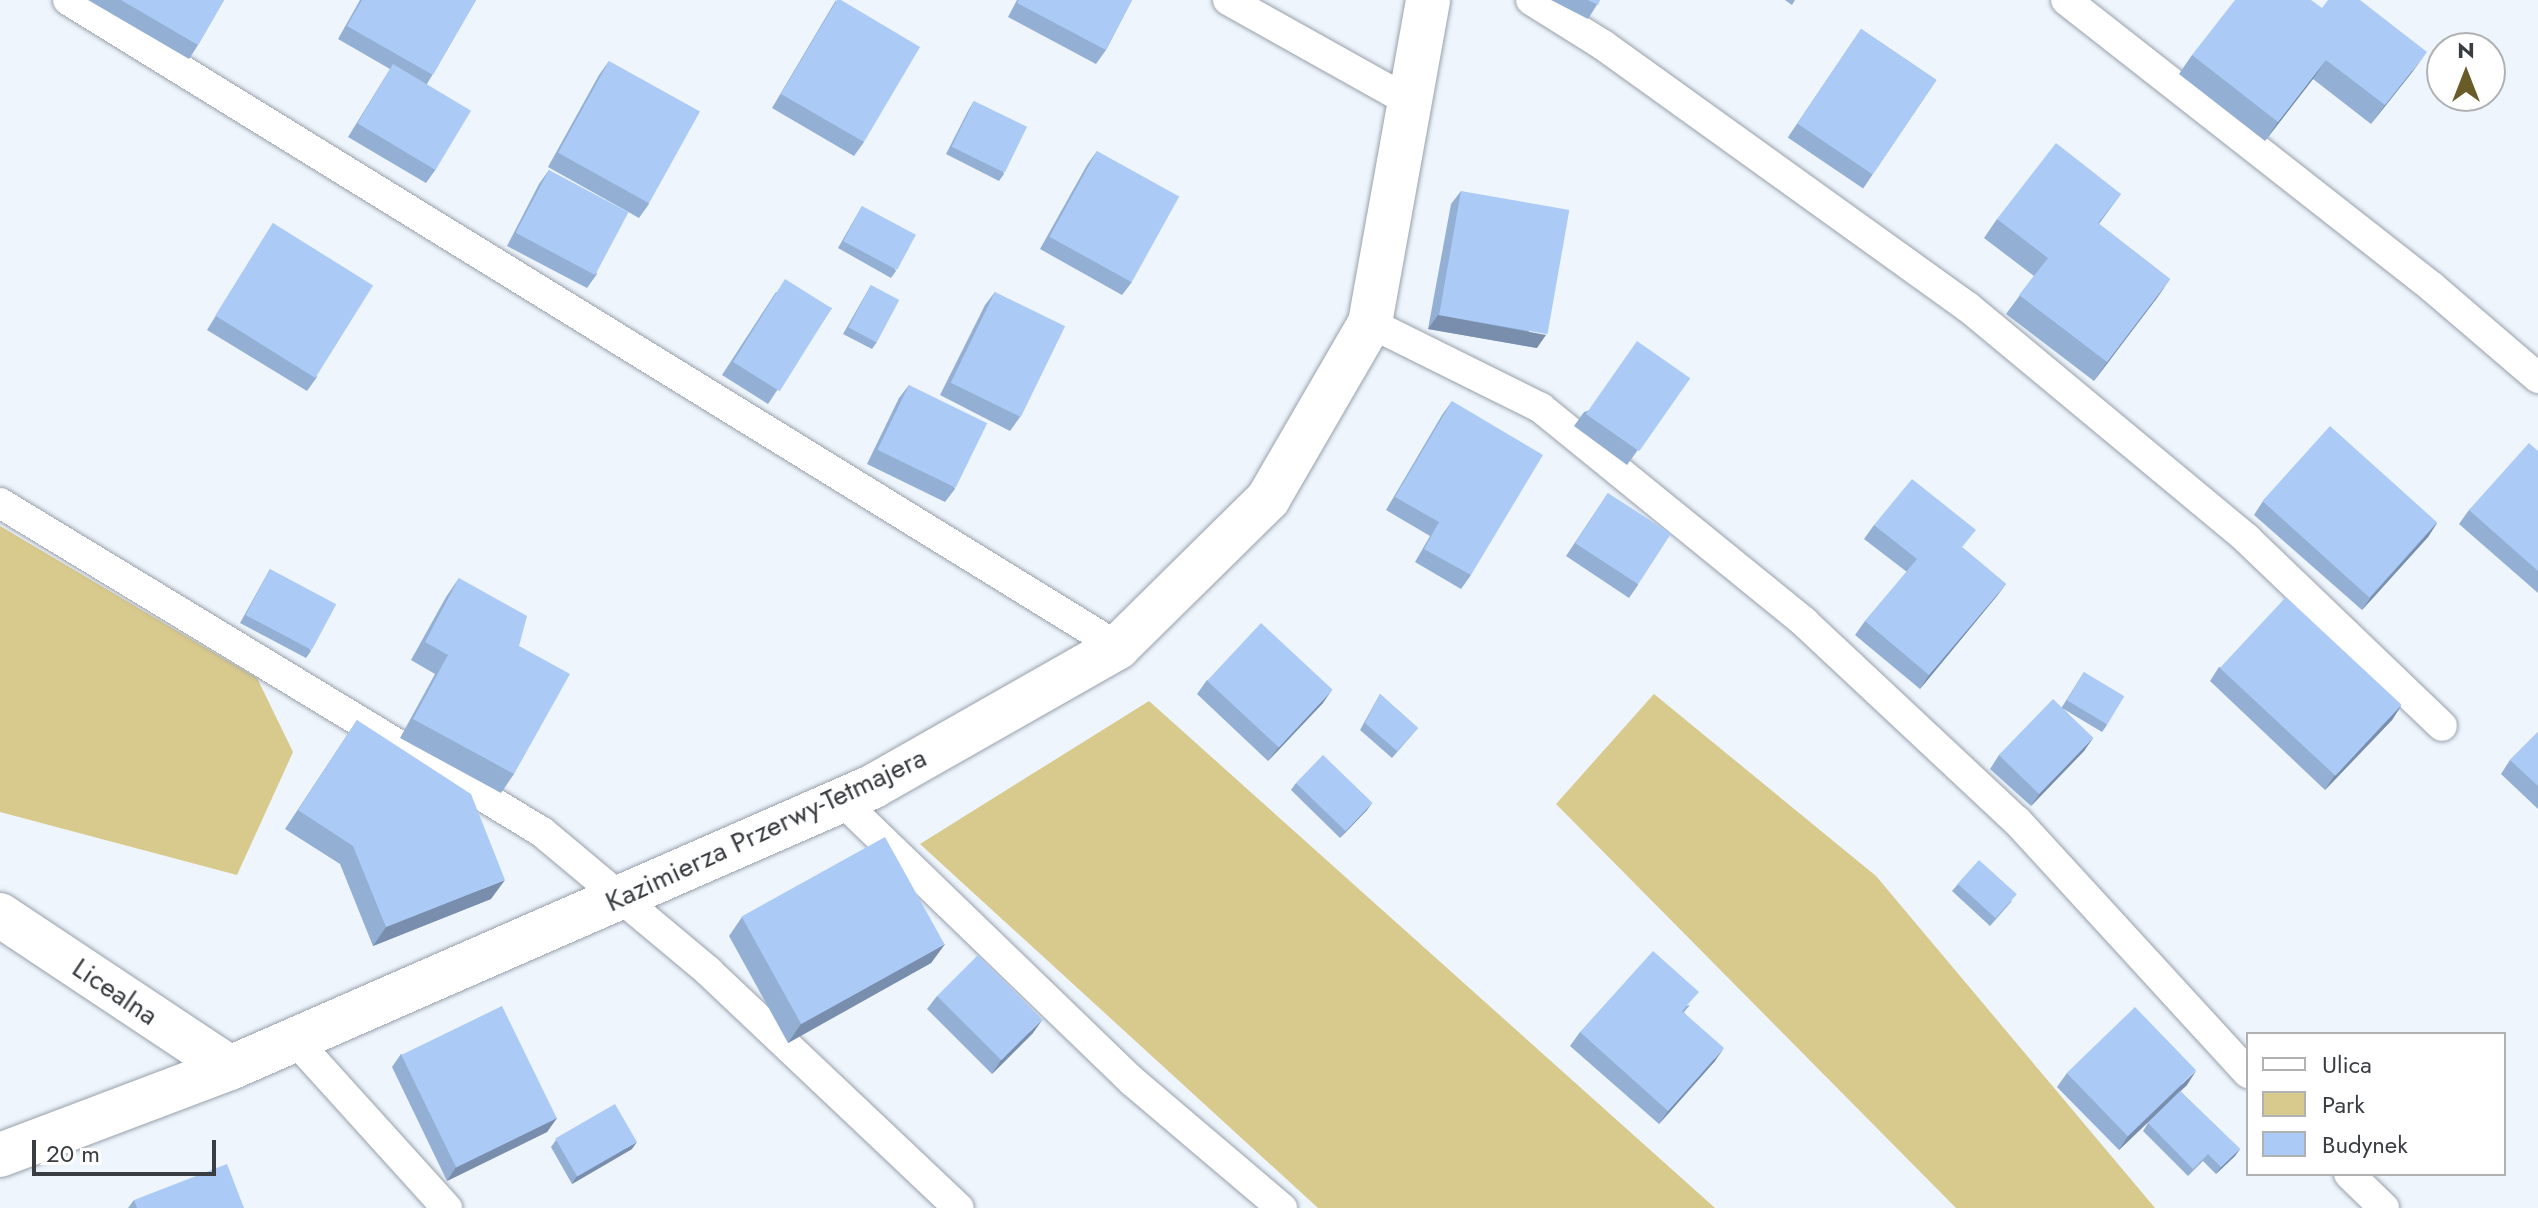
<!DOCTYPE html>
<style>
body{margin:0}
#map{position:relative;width:2538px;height:1208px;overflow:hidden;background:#eef5fd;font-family:Jost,sans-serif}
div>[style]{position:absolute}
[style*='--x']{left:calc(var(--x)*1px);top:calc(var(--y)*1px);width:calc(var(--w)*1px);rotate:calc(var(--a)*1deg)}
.green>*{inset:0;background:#d8c98c}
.roads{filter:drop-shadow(0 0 2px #99a0aa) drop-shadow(0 0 2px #99a0aa)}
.service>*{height:30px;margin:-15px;padding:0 15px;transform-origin:15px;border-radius:15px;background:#fff}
.minor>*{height:44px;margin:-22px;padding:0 22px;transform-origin:22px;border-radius:22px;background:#fff}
.wall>*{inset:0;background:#93afd4;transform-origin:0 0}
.shaded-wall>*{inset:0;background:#788eac}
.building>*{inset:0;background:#abcbf6;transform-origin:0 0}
span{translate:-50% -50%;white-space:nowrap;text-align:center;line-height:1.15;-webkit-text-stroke:6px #fff;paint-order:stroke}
.street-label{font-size:28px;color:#3a3d41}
.legend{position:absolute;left:2246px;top:1032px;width:260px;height:144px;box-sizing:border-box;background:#fff;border:2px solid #b0b1b3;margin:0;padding:10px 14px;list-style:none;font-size:24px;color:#3a3d41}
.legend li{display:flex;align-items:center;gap:16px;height:40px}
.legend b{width:40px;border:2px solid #b0b1b3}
.north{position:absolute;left:2426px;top:32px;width:80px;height:80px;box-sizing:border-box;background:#fff;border:2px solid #b0b1b3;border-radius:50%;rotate:0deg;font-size:22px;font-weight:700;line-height:32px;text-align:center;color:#3a3d41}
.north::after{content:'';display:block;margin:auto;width:28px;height:36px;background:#695c29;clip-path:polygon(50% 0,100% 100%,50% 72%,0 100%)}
.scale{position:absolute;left:32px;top:1140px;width:184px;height:36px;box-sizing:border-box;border:4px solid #3a3d41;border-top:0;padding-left:10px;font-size:24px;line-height:28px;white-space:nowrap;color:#3a3d41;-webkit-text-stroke:6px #fff;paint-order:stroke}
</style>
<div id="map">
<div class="green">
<i style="clip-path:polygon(0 526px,257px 678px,293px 752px,237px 875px,0 812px)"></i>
<i style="clip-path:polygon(1654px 694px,1876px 876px,2155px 1208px,1956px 1208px,1556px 804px)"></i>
<i style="clip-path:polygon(1149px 701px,1715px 1208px,1318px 1208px,920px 844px)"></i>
</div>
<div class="roads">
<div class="service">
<i style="--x:68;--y:0;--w:1233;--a:31.64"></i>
<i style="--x:1228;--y:0;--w:205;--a:29.2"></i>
<i style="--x:1531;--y:0;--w:85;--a:32"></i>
<i style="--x:1603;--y:45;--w:449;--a:35.7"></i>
<i style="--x:1968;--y:307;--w:363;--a:39.7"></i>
<i style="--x:2247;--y:539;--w:270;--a:43.8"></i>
<i style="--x:2066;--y:0;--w:465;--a:38.1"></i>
<i style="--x:2432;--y:287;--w:140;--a:40.6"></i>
<i style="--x:1370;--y:323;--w:191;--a:26.4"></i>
<i style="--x:1541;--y:408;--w:339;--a:39.1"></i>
<i style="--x:1804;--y:622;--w:291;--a:43.1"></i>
<i style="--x:2017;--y:821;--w:342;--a:47.5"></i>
<i style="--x:0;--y:503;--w:634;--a:31.26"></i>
<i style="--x:542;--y:832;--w:217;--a:39.9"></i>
<i style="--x:708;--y:971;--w:345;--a:43.4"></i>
<i style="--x:841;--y:800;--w:405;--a:44"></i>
<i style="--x:1132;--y:1081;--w:197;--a:40.3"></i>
<i style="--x:295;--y:1040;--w:227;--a:47.9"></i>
<i style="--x:2349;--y:1174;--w:49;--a:44.2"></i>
</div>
<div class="minor">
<i style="--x:0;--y:915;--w:276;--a:33.6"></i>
<i style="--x:0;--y:1155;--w:246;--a:-20.7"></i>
<i style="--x:230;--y:1068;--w:701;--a:-23.64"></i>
<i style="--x:872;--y:787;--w:283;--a:-29.6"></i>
<i style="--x:1118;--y:647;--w:211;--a:-44.6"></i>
<i style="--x:1268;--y:499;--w:203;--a:-59.9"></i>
<i style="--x:1370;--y:323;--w:328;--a:-79.8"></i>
</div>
</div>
<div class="wall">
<i style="clip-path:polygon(88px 0,224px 0,198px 45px,189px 59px)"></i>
<i style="clip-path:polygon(360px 0,476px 0,427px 84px,436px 169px,426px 183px,348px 137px,390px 69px,338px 39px)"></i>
<i style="clip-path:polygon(836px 0,864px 142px,854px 156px,772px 108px)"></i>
<i style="clip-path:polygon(1017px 0,1132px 0,1106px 50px,1096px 64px,1008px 17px)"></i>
<i style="clip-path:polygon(1551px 0,1600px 0,1588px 19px)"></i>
<i style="clip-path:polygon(1785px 0,1795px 0,1792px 5px)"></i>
<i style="clip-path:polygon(2322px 8px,2413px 71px,2371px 124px,2313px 79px,2265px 141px,2179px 74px,2192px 55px)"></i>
<i style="left:1861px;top:29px;width:91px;height:131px;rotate:34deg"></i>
<i style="clip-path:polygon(609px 61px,649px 204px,639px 218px,548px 167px,599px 75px)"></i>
<i style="clip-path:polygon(974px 101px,1004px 174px,999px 181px,946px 154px,969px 109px)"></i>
<i style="clip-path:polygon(1097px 151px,1132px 282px,1122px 295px,1040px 249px,1087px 165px)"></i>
<i style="clip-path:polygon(549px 170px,597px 274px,587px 288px,507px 246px,539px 184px)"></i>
<i style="clip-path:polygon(1461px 191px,1537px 348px,1428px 329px,1451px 204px)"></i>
<i style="clip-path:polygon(2121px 194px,2099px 224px,2170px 279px,2094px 381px,2006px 314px,2034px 276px,1984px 238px,1997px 219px)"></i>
<i style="clip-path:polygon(862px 206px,896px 271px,891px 278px,838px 248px)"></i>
<i style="clip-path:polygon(273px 223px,317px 377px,307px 391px,207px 330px)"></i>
<i style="clip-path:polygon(871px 285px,877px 342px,872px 349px,843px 334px)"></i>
<i style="clip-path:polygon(776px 292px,832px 308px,768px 404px,722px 375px)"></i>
<i style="clip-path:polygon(995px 292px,1020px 417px,1010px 431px,940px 395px,985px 305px)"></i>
<i style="clip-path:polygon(1690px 378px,1627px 465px,1574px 426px,1584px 412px)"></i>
<i style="clip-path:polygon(909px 385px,955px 489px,945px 502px,867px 464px,899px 398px)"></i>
<i style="clip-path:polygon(1452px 401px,1471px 575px,1461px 589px,1415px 562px,1430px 536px,1386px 510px,1442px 415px)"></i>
<i style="clip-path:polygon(2538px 451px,2538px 593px,2459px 524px,2469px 510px)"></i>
<i style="clip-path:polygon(1608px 493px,1638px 585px,1629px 598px,1566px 556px)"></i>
<i style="clip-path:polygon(2263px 501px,2437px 523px,2428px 537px,2362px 610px,2254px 515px)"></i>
<i style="clip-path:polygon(1874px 525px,1963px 548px,2006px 584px,1996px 597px,1920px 689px,1855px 635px,1865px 621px,1907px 572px,1864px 539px)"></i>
<i style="clip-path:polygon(270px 569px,311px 651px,306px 658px,240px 623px)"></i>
<i style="clip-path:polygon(459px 578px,519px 646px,514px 774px,501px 793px,400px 738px,435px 674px,411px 660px,446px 597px)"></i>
<i style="clip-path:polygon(2219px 667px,2401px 706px,2392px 720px,2325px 790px,2210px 681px)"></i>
<i style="clip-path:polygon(2084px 672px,2107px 725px,2102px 732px,2062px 708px,2093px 738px,2084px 751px,2031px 806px,1990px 769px,1999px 755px,2062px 707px)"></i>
<i style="clip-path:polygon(1207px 680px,1323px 703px,1268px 761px,1197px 694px)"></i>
<i style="clip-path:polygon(1380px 694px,1418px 728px,1392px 758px,1360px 730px)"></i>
<i style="clip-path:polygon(357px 720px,491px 899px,373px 946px,340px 864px,285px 829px)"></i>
<i style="clip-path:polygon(2538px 732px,2538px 809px,2501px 774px,2510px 760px)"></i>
<i style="clip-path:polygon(1296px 783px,1372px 803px,1367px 810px,1340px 838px,1291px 790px)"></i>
<i style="clip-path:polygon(1958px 884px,2012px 901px,1990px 926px,1952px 891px)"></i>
<i style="clip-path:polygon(742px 917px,945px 944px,931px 963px,788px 1043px,729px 936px)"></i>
<i style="clip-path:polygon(937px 996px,1033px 1033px,992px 1074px,927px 1009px)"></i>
<i style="clip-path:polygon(1690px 1005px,1684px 1012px,1715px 1061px,1659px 1124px,1570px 1046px,1580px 1032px)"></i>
<i style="clip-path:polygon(401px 1054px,557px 1118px,547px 1132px,447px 1181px,392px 1067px)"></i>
<i style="clip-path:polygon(2067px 1073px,2187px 1085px,2180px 1091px,2240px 1149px,2235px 1156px,2216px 1174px,2203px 1161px,2188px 1176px,2143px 1131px,2148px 1123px,2173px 1098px,2119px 1150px,2057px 1087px)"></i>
<i style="clip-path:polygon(556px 1140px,632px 1149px,572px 1184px,551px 1147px)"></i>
<i style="clip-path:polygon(134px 1200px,244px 1208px,128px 1208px)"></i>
</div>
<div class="shaded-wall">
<i style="clip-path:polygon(2427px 52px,2413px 71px,2371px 124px,2385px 105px)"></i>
<i style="clip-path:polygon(2326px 60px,2313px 79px,2265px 141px,2278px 122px)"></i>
<i style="clip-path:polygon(2170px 279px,2157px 298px,2094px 381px,2107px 362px)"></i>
<i style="clip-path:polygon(1438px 315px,1546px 335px,1537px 348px,1428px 329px)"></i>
<i style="clip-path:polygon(2437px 523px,2428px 537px,2362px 610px,2371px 597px)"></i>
<i style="clip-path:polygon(2006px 584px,1996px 597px,1920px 689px,1929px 675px)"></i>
<i style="clip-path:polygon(1332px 690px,1323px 703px,1268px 761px,1278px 748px)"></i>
<i style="clip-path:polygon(2401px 706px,2392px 720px,2325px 790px,2334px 776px)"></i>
<i style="clip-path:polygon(2093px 738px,2084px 751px,2031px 806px,2040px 793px)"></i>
<i style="clip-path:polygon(1372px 803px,1367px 810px,1340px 838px,1346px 831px)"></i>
<i style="clip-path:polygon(505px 880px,491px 899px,373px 946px,386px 927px)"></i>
<i style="clip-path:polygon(945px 944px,931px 963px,788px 1043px,801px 1024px)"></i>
<i style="clip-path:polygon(1043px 1019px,1033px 1033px,992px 1074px,1001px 1060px)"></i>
<i style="clip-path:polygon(1724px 1048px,1715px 1061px,1659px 1124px,1668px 1111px)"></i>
<i style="clip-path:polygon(2196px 1071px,2187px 1085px,2119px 1150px,2128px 1136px)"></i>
<i style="clip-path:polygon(557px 1118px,547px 1132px,447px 1181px,456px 1167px)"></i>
<i style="clip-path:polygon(637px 1142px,632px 1149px,572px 1184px,577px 1176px)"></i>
<i style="clip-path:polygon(2240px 1149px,2235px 1156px,2216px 1174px,2221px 1167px)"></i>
</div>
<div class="building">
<i style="clip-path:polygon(121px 0,224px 0,198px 45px)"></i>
<i style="clip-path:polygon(362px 0,476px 0,433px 75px,347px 26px)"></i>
<i style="clip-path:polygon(837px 0,841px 0,920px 47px,864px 142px,781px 94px)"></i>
<i style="clip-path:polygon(1019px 0,1132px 0,1106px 50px,1017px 3px)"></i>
<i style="clip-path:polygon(1588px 0,1600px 0,1598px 5px)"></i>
<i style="clip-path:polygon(2235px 0,2311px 0,2322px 8px,2328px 0,2360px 0,2427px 52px,2385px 105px,2326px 60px,2278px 122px,2192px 55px)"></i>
<i style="left:1861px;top:29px;width:91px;height:114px;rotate:34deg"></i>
<i style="left:609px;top:61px;width:104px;height:105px;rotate:29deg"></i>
<i style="left:393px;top:64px;width:91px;height:69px;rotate:31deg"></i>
<i style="left:974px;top:101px;width:59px;height:51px;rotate:26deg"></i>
<i style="clip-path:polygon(2056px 143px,2121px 194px,2098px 223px,2170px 279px,2107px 362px,2019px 295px,2048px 258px,1997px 219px)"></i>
<i style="left:1097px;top:151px;width:94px;height:98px;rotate:29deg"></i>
<i style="left:549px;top:170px;width:90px;height:71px;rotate:28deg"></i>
<i style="left:1461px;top:191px;width:110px;height:126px;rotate:10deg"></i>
<i style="left:862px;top:206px;width:61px;height:40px;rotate:28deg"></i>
<i style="left:273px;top:223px;width:118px;height:109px;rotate:32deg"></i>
<i style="left:785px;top:279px;width:55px;height:98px;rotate:32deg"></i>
<i style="left:871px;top:285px;width:32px;height:48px;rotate:28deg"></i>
<i style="left:995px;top:292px;width:78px;height:101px;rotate:26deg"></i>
<i style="left:1637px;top:341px;width:65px;height:89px;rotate:35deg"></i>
<i style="left:909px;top:385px;width:87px;height:72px;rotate:26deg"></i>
<i style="clip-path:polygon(1452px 401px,1543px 455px,1471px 575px,1424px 549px,1439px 522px,1395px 497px)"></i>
<i style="left:2330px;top:426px;width:144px;height:101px;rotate:42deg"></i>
<i style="clip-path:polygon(2529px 443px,2538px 451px,2538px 571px,2469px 510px)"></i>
<i style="clip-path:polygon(1912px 479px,1976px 530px,1962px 547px,2006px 584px,1929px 675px,1865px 621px,1917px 559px,1874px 525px)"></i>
<i style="left:1608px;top:493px;width:75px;height:60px;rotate:33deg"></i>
<i style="left:270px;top:569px;width:75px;height:52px;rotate:28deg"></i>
<i style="clip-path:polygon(459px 578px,527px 616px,519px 646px,570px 674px,514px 774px,413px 719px,448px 655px,425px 642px)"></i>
<i style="left:2286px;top:597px;width:158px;height:97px;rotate:43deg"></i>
<i style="left:1261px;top:623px;width:98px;height:79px;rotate:43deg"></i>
<i style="left:2084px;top:672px;width:47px;height:33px;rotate:31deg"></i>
<i style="clip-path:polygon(1380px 694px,1418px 728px,1397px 751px,1365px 723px)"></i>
<i style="left:2053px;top:699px;width:56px;height:78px;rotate:44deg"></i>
<i style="clip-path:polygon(357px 720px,471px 794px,505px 880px,386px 927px,353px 846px,298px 810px)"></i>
<i style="clip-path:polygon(2538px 732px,2538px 786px,2510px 760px)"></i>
<i style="left:1323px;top:755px;width:69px;height:39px;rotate:44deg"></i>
<i style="left:885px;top:837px;width:123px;height:164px;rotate:61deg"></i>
<i style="left:1979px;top:860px;width:51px;height:32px;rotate:42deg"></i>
<i style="clip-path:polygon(1653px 951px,1699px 992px,1682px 1011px,1724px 1048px,1668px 1111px,1580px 1032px)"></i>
<i style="left:978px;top:955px;width:91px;height:58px;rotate:45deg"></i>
<i style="left:502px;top:1006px;width:125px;height:112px;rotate:64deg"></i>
<i style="left:2135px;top:1007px;width:88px;height:95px;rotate:46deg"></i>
<i style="clip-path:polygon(2180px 1091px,2240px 1149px,2221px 1167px,2208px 1154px,2193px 1169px,2148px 1123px)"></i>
<i style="left:615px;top:1104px;width:44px;height:69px;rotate:60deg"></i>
<i style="clip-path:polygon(227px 1164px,244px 1208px,137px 1208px,134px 1200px)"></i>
</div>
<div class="street-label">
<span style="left:766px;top:830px;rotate:-25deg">Kazimierza Przerwy-Tetmajera</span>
<span style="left:115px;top:992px;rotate:34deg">Licealna</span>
</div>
<ul class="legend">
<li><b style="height:10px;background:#fff"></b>Ulica</li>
<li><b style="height:22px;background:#d8c98c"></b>Park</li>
<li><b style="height:22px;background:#abcbf6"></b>Budynek</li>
</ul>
<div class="north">N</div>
<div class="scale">20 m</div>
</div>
